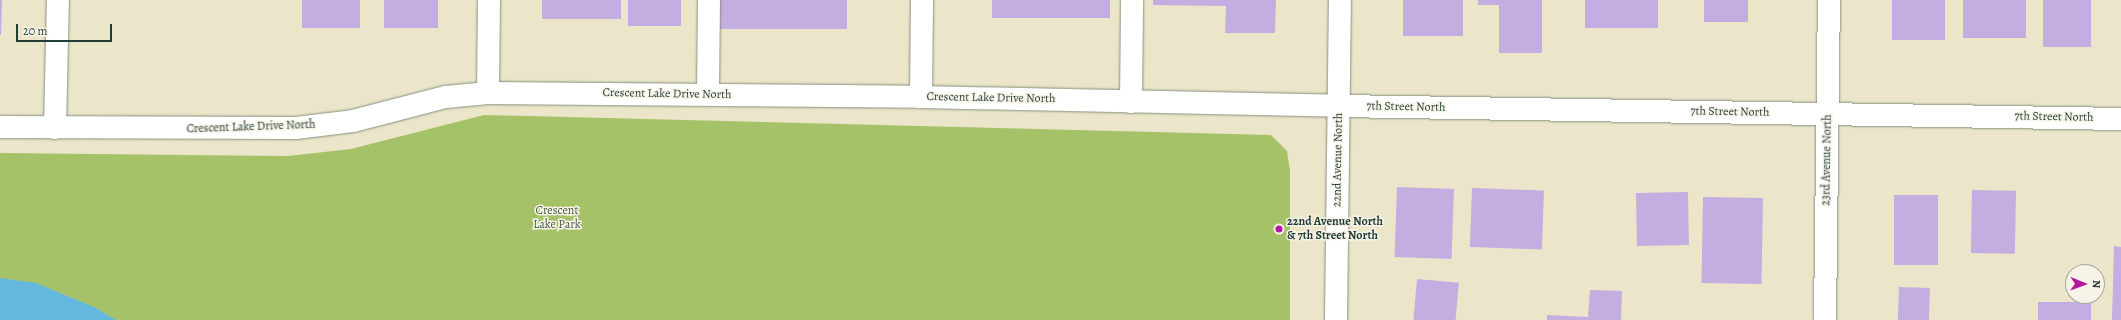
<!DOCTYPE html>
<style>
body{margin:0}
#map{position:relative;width:2121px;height:320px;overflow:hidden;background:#ebe5c9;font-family:Alegreya,serif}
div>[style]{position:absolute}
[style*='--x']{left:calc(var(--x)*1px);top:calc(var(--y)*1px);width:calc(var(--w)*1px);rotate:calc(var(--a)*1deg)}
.green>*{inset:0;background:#a6c269}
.water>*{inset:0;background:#64b8e0}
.building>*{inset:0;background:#c4ade0;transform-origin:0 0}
.roads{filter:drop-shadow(0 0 1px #85917e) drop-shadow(0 0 1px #85917e)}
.minor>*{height:22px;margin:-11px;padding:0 11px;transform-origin:11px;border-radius:11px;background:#fff}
.major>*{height:22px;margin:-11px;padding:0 11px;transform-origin:11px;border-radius:11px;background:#fff}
.dots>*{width:11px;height:11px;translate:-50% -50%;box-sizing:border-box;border:2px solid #f7f3e8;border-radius:50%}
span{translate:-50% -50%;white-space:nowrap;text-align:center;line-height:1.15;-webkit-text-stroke:3px #f7f3e8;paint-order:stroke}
.street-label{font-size:12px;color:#1f3d34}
.park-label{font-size:12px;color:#415e41}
.poi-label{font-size:12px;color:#1f3d34;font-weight:700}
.left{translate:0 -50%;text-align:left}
.north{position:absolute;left:2065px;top:264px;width:40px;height:40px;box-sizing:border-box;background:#f7f3e8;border:1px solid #a1aaa0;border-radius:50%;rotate:91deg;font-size:11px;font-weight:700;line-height:16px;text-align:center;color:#1f3d34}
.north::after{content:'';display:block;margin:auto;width:14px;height:18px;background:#b5179e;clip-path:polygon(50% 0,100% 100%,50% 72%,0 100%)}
.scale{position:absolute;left:16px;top:24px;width:96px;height:18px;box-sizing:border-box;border:2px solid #1f3d34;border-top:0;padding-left:5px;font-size:12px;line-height:14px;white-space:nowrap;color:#1f3d34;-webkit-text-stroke:3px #f7f3e8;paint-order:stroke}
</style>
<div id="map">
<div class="green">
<i style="clip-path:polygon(484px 115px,1271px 135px,1287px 151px,1290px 171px,1290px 320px,0 320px,0 153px,288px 156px,351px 149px)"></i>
</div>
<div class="water">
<i style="clip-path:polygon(0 278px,36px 283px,94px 307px,116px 320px,0 320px)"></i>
</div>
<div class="building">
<i style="clip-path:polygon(0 0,2px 0,1px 35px,0 35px)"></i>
<i style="left:302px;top:0;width:58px;height:28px"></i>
<i style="left:384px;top:0;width:54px;height:28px"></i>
<i style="left:542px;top:0;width:79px;height:19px"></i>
<i style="left:628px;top:0;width:53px;height:26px"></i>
<i style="left:720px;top:0;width:127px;height:29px"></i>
<i style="left:992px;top:0;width:118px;height:18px"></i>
<i style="clip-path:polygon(1153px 0,1276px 0,1275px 33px,1225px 33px,1226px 6px,1153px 5px)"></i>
<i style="left:1403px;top:0;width:60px;height:36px"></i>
<i style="clip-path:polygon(1478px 0,1542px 0,1542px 53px,1499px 53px,1499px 5px,1478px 5px)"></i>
<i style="left:1585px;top:0;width:73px;height:28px"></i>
<i style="left:1704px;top:0;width:44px;height:22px"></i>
<i style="left:1892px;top:0;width:53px;height:40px"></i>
<i style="left:1963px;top:0;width:63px;height:38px"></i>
<i style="left:2043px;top:0;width:48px;height:47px"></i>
<i style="left:1397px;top:187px;width:57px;height:70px;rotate:2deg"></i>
<i style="left:1472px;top:188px;width:72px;height:59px;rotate:2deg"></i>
<i style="left:1972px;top:190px;width:44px;height:63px;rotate:1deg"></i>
<i style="left:1688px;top:192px;width:53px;height:52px;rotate:89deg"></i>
<i style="left:1894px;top:195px;width:44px;height:70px"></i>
<i style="left:1703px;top:197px;width:60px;height:86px;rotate:1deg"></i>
<i style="clip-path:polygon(2114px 246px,2121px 247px,2121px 320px,2112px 320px)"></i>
<i style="left:1417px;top:279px;width:42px;height:41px;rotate:5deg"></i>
<i style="left:1899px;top:287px;width:31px;height:33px;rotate:2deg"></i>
<i style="clip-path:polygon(1590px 290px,1622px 291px,1621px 320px,1547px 320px,1547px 315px,1588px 317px)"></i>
<i style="left:2091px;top:302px;width:18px;height:53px;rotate:90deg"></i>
</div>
<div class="roads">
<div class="minor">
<i style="--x:488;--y:93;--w:93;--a:-89.4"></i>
<i style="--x:708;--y:94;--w:94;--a:-89.4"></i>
<i style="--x:921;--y:97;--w:97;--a:-89.4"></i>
<i style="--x:1131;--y:102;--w:102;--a:-89.4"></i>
<i style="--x:0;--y:127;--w:296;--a:0.2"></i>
<i style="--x:296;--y:128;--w:57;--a:-7"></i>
<i style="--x:353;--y:121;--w:96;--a:-14.5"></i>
<i style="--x:446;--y:97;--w:42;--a:-5.4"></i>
<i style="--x:488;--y:93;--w:433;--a:0.5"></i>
<i style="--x:921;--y:97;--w:418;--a:1.2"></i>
<i style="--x:1339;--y:106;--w:782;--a:0.95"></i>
<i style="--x:55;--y:128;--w:128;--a:-88.7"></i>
<i style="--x:1825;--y:320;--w:320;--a:-89.3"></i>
</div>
<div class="major">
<i style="--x:1336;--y:320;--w:320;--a:-89.3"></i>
</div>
</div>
<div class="dots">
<i style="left:1279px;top:229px;background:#b5179e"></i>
</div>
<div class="street-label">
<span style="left:667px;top:94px;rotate:1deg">Crescent Lake Drive North</span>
<span style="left:991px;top:98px;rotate:1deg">Crescent Lake Drive North</span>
<span style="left:1406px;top:107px;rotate:1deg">7th Street North</span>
<span style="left:1730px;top:112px;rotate:1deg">7th Street North</span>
<span style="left:2054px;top:117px;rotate:1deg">7th Street North</span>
<span style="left:251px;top:127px;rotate:-2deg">Crescent Lake Drive North</span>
<span style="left:1338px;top:160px;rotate:-89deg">22nd Avenue North</span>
<span style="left:1827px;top:160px;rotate:-89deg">23rd Avenue North</span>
</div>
<div class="park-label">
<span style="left:557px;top:218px">Crescent<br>Lake Park</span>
</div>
<div class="poi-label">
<span class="left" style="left:1287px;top:229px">22nd Avenue North<br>&amp; 7th Street North</span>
</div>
<div class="north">N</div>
<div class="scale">20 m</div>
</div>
